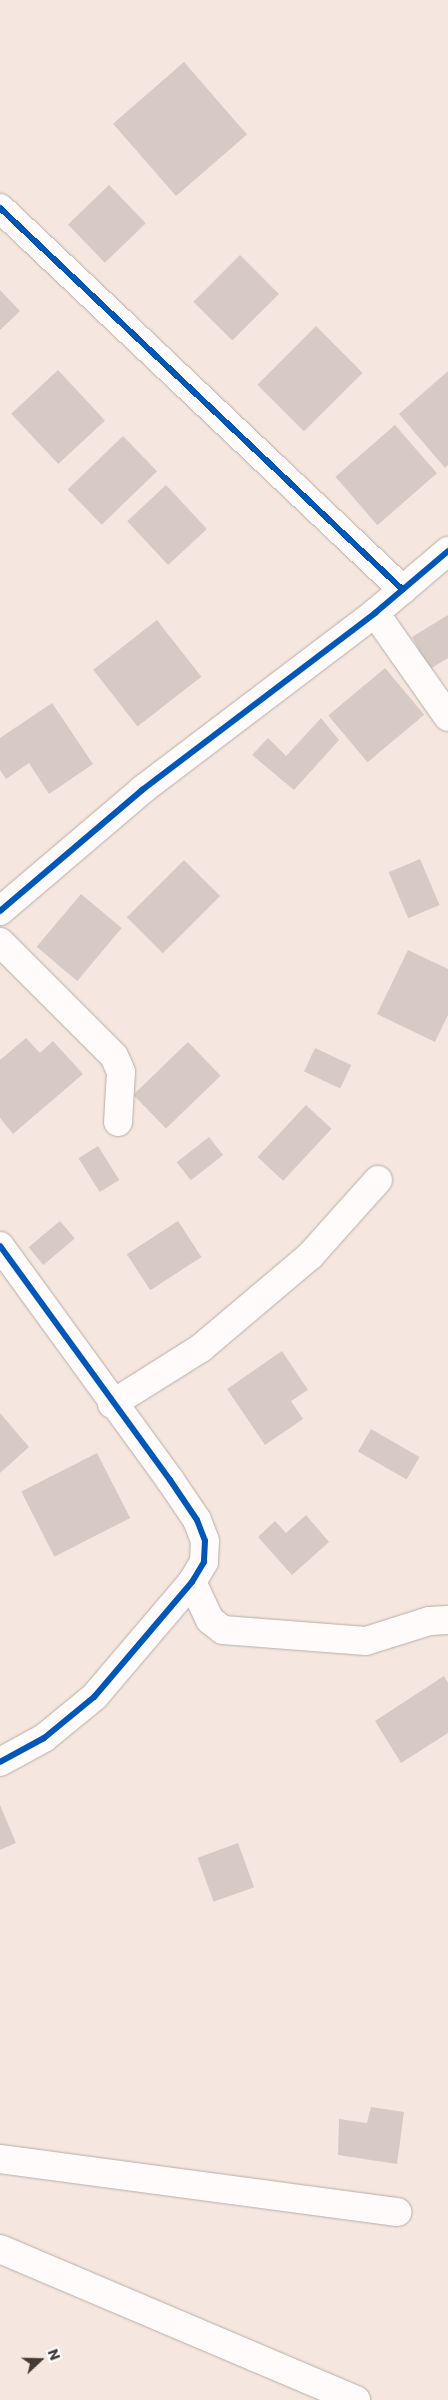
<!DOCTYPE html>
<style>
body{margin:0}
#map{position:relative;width:448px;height:2400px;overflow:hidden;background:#f5e6df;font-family:Poppins,sans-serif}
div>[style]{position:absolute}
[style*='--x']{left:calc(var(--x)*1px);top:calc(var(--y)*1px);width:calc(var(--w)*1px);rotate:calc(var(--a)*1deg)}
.building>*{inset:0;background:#d7cac5;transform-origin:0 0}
.roads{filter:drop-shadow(0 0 1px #b8ada7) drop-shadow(0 0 1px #b8ada7)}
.minor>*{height:28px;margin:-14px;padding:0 14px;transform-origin:14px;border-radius:14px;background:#fefbfa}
.cycleway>*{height:6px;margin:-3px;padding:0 3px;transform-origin:3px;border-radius:3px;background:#0057b8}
span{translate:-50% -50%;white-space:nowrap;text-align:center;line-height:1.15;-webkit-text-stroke:4.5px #fff;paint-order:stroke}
.north{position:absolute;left:15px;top:2335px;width:50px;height:50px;-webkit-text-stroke:4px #fff;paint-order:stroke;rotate:69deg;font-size:14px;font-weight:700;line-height:20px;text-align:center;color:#453a35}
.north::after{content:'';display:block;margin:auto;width:18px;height:22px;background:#453a35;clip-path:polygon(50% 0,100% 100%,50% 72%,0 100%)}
</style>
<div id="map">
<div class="building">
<i style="left:184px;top:62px;width:96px;height:94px;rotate:49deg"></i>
<i style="left:109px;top:185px;width:53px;height:57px;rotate:46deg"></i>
<i style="left:240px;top:255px;width:55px;height:66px;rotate:45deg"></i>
<i style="clip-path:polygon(0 290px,20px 311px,0 330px)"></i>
<i style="left:316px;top:326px;width:66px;height:83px;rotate:45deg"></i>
<i style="left:58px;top:370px;width:69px;height:64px;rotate:47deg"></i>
<i style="clip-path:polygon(448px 371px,448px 465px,445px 468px,399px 414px)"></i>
<i style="left:395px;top:425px;width:64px;height:79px;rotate:49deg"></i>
<i style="left:123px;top:436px;width:49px;height:77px;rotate:46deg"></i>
<i style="left:166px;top:485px;width:60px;height:53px;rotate:47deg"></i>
<i style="clip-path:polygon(448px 615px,448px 658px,430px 669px,412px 637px)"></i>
<i style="left:157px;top:620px;width:72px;height:81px;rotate:52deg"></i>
<i style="left:385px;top:668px;width:61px;height:74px;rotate:50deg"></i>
<i style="clip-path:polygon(52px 703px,93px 764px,49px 794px,29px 763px,6px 779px,0 770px,0 738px)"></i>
<i style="clip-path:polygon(321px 718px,339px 740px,294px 790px,252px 755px,268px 738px,286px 756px)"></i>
<i style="left:420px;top:859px;width:50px;height:34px;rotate:67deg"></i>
<i style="left:184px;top:860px;width:51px;height:81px;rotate:45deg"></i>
<i style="left:81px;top:894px;width:53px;height:69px;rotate:40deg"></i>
<i style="clip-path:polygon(408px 950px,448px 969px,448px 1015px,435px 1042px,377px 1014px)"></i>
<i style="clip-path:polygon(26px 1038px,40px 1053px,53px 1041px,83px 1074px,13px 1134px,0 1118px,0 1060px)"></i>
<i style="left:188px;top:1042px;width:47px;height:76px;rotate:46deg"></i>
<i style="left:315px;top:1048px;width:40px;height:26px;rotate:25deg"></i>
<i style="left:306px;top:1105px;width:35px;height:71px;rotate:43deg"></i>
<i style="left:209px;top:1137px;width:23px;height:41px;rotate:52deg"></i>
<i style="left:98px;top:1146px;width:40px;height:23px;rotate:58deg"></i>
<i style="left:60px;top:1221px;width:23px;height:41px;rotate:50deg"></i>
<i style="left:178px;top:1221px;width:43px;height:61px;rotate:57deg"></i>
<i style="clip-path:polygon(282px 1351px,308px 1390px,291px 1401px,303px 1419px,265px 1445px,227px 1389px)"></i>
<i style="clip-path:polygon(0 1413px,29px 1447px,0 1473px)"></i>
<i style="left:371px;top:1429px;width:56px;height:26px;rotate:30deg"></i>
<i style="left:97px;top:1453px;width:73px;height:85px;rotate:63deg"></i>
<i style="clip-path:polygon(306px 1515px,329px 1542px,292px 1575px,258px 1537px,275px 1521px,286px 1533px)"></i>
<i style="clip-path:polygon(444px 1676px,448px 1683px,448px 1733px,401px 1763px,375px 1721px)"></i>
<i style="clip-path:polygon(0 1805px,16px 1843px,0 1850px)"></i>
<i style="left:238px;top:1843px;width:47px;height:43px;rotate:70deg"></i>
<i style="clip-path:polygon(371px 2107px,404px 2112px,397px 2164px,338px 2155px,339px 2119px,367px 2123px)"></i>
</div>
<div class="roads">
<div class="minor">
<i style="--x:0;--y:208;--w:555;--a:43.47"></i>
<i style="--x:375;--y:613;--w:127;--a:54.9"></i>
<i style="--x:0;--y:911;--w:187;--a:-40.4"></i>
<i style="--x:142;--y:790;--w:293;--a:-37.2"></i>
<i style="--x:375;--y:613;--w:96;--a:-40.3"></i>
<i style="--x:0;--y:942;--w:161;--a:45"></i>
<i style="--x:114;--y:1056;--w:17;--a:66"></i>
<i style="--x:121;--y:1072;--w:50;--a:93.4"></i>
<i style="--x:0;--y:1246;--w:289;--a:54"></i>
<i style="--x:170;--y:1480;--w:48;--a:56"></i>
<i style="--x:197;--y:1520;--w:22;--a:69"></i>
<i style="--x:205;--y:1541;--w:21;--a:93"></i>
<i style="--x:204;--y:1562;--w:23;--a:121"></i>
<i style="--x:192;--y:1582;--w:151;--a:130.4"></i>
<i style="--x:94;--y:1697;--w:65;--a:140.6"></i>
<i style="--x:44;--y:1738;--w:50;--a:151.4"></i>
<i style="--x:112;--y:1404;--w:105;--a:-32.2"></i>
<i style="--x:201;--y:1348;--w:143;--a:-40.2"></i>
<i style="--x:310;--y:1256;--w:102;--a:-48.2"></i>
<i style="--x:192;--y:1582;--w:42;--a:64.7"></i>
<i style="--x:210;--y:1620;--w:16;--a:38"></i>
<i style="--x:223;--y:1630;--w:143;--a:4.4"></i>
<i style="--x:366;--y:1641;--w:66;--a:-17.6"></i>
<i style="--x:429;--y:1621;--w:19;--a:-3"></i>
<i style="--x:0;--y:2159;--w:401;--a:7.6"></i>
<i style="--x:0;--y:2249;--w:387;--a:23"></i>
</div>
</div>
<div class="cycleway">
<i style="--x:0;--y:208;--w:555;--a:43.47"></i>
<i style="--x:0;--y:911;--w:187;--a:-40.4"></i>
<i style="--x:142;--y:790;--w:293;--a:-37.2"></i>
<i style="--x:375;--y:613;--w:96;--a:-40.3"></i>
<i style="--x:0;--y:1246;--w:289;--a:54"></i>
<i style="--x:170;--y:1480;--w:48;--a:56"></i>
<i style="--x:197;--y:1520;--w:22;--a:69"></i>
<i style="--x:205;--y:1541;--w:21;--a:93"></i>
<i style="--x:204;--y:1562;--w:23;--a:121"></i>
<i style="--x:192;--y:1582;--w:151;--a:130.4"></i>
<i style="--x:94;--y:1697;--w:65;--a:140.6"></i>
<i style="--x:44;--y:1738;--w:50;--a:151.4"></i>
</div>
<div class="north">N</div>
</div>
